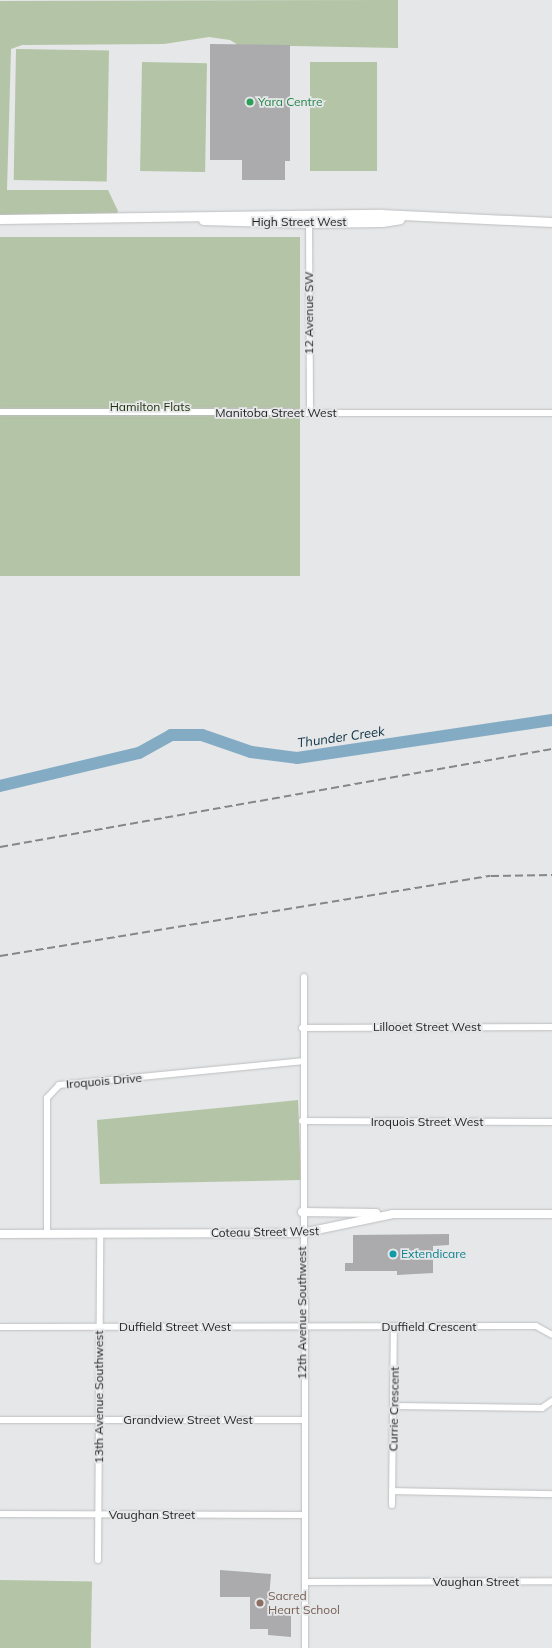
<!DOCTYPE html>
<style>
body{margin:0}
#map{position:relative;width:552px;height:1648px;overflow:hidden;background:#e5e7e8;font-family:Mulish,sans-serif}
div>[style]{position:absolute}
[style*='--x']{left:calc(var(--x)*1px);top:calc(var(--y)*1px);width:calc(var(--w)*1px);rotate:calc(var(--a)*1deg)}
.green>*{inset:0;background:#b4c4a6;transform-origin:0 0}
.river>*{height:12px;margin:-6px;padding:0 6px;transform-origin:6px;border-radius:6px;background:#84abc4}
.building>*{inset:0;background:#ababad}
.roads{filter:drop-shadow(0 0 1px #bdbec0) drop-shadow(0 0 1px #bdbec0)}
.minor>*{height:6px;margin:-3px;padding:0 3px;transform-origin:3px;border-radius:3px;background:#fff}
.tertiary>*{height:8px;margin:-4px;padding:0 4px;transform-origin:4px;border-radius:4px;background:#fff}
.secondary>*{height:9px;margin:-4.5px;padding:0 4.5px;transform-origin:4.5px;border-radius:4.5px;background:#fff}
.rail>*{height:2px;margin-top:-1px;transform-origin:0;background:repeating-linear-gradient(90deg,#858787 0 8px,transparent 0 12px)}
.dots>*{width:11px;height:11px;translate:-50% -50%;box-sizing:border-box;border:2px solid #e5e7e8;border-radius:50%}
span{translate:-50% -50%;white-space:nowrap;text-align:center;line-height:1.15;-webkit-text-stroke:3.5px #e5e7e8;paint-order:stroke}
.leisure-label{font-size:12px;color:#27864d}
.left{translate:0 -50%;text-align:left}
.street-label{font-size:12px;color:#1f2020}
.park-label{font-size:12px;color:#1d2f06}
.culture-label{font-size:12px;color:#0d838f}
.education-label{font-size:12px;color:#785e54}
.water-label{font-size:13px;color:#103245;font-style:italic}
</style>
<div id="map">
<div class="green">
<i style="clip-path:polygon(398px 0,398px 48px,238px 45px,230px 40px,209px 37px,164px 44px,22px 45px,11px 49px,7px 190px,108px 190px,118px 211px,117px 214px,0 217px,0 1px)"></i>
<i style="left:16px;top:49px;width:93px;height:131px;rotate:1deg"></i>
<i style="left:142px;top:62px;width:65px;height:109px;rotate:1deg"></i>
<i style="left:310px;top:62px;width:67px;height:109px"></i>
<i style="left:300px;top:237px;width:339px;height:300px;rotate:90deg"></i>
<i style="clip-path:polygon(298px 1100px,301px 1180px,100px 1184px,97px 1120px)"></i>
<i style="left:0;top:1580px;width:92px;height:68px;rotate:1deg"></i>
</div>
<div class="river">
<i style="--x:0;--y:786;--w:143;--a:-13.4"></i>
<i style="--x:139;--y:753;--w:37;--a:-29"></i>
<i style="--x:171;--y:735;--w:31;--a:0"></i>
<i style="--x:202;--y:735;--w:52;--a:19.1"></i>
<i style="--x:251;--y:752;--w:46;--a:7.4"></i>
<i style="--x:297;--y:758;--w:258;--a:-8.5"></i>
</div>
<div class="building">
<i style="clip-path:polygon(210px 44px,290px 45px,290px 161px,285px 161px,285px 180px,242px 180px,242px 160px,210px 160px)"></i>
<i style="clip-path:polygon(449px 1234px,449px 1245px,433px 1246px,433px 1273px,397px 1275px,397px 1271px,345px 1271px,345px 1263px,353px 1263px,353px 1235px)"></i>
<i style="clip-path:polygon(220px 1570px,271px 1574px,268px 1611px,291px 1611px,291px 1637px,268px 1635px,268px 1629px,250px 1629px,250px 1597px,220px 1597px)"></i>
</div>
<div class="roads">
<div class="minor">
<i style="--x:309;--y:219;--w:194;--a:89.7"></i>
<i style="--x:0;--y:412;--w:552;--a:0.1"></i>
<i style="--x:304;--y:977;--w:671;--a:89.91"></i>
<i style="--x:302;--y:1028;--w:250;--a:-0.2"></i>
<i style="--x:302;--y:1121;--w:250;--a:0.2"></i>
<i style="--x:47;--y:1234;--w:136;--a:-90"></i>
<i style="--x:47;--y:1098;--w:18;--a:-47"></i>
<i style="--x:59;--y:1085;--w:244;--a:-5.6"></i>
<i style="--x:0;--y:1327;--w:536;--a:-0.11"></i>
<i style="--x:536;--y:1326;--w:18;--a:29"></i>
<i style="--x:395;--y:1406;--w:147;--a:0.8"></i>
<i style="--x:542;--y:1408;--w:12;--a:-35"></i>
<i style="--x:0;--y:1420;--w:303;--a:0"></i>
<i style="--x:392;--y:1491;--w:160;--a:1.1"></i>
<i style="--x:392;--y:1505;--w:178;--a:-89.4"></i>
<i style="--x:0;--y:1514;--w:304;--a:0.2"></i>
<i style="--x:98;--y:1560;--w:327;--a:-89.6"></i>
<i style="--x:305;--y:1582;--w:247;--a:-0.2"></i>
</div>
<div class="tertiary">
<i style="--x:302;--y:1212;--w:74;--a:0.8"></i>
<i style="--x:0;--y:1234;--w:302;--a:-0.2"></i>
<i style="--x:302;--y:1233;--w:93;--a:-11.8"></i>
<i style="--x:393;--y:1214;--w:159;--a:0"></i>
</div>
<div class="secondary">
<i style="--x:0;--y:219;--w:381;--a:-0.8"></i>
<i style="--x:381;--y:214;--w:171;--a:2.7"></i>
<i style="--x:203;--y:220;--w:106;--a:1.6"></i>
<i style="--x:309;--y:223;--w:73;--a:-0.8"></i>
<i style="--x:382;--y:222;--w:18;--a:-9"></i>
</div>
</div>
<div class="rail">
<i style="--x:0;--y:847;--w:561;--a:-10.07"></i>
<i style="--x:0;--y:956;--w:497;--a:-9.3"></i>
<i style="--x:491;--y:876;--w:61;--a:-0.9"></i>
</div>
<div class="dots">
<i style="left:250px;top:102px;background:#2e9e5b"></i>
<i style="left:393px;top:1254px;background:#0f9aa8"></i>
<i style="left:260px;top:1603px;background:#8d6e63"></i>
</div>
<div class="leisure-label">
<span class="left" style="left:258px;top:102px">Yara Centre</span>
</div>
<div class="street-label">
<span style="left:299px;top:222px">High Street West</span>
<span style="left:309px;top:313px;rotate:-90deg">12 Avenue SW</span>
<span style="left:276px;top:413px">Manitoba Street West</span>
<span style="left:427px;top:1027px">Lillooet Street West</span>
<span style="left:104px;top:1081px;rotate:-5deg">Iroquois Drive</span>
<span style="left:427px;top:1122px">Iroquois Street West</span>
<span style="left:265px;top:1232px;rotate:-1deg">Coteau Street West</span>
<span style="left:302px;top:1313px;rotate:-90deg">12th Avenue Southwest</span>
<span style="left:175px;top:1327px">Duffield Street West</span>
<span style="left:429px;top:1327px">Duffield Crescent</span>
<span style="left:99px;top:1397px;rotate:-90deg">13th Avenue Southwest</span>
<span style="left:394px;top:1409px;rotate:-89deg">Currie Crescent</span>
<span style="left:188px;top:1420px">Grandview Street West</span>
<span style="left:152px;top:1515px">Vaughan Street</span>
<span style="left:476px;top:1582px">Vaughan Street</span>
</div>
<div class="park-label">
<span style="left:150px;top:407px">Hamilton Flats</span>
</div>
<div class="culture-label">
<span class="left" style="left:401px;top:1254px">Extendicare</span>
</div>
<div class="education-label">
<span class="left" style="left:268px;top:1603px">Sacred<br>Heart School</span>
</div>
<div class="water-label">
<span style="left:341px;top:737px;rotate:-8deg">Thunder Creek</span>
</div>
</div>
